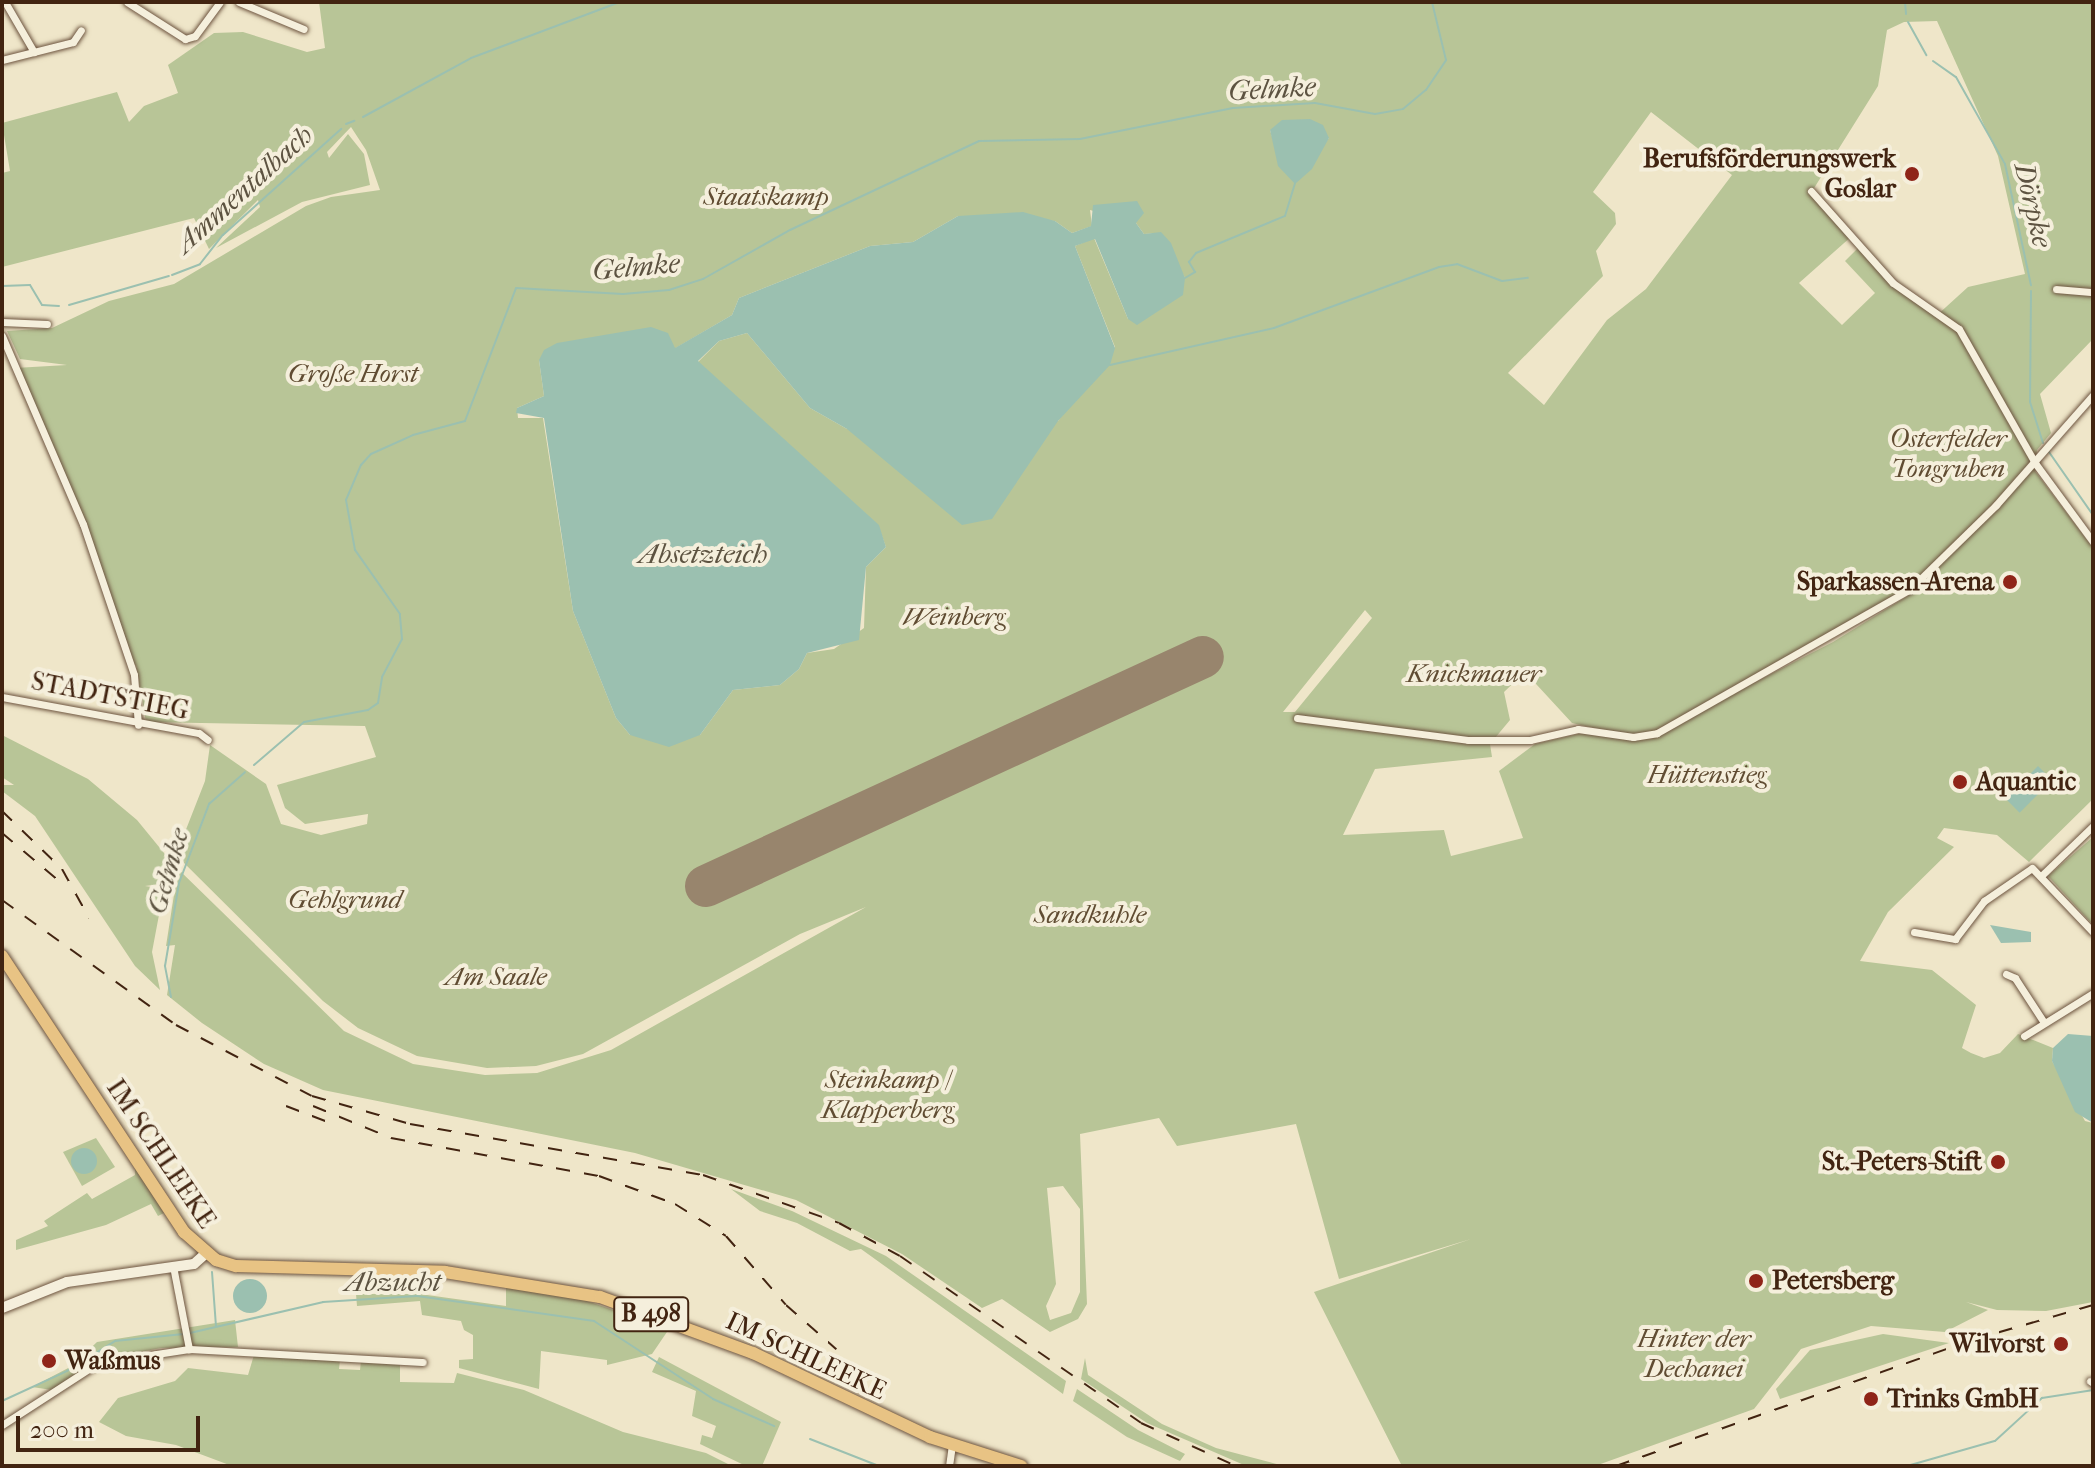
<!DOCTYPE html>
<meta charset="utf-8">
<style>
body{margin:0}
#map{position:relative;width:2095px;height:1468px;overflow:hidden;background:#efe6c9;font-family:"IM FELL French Canon",serif}
div>[style]{position:absolute}
[style*='--x']{left:calc(var(--x)*1px);top:calc(var(--y)*1px);width:calc(var(--w)*1px);rotate:calc(var(--a)*1deg)}
.green>*{inset:0;background:#b8c597}
.water>*{inset:0;background:#9bc0b0;transform-origin:0 0}
.round{border-radius:50%}
.stream>*{height:2px;margin:-1px;padding:0 1px;transform-origin:1px;border-radius:1px;background:#9bc0b0}
.runway>*{height:42px;margin:-21px;padding:0 21px;transform-origin:21px;border-radius:21px;background:#98856d}
.roads{filter:drop-shadow(0 0 2px #6d543f) drop-shadow(0 0 2px #6d543f)}
.street>*{height:7px;margin:-3.5px;padding:0 3.5px;transform-origin:3.5px;border-radius:3.5px;background:#f5efdc}
.secondary>*{height:10px;margin:-5px;padding:0 5px;transform-origin:5px;border-radius:5px;background:#f5efdc}
.primary>*{height:12px;margin:-6px;padding:0 6px;transform-origin:6px;border-radius:6px;background:#e8c384}
.rail>*{height:2px;margin-top:-1px;transform-origin:0;background:repeating-linear-gradient(90deg,#422411 0 14px,transparent 0 28px)}
.dots>*{width:22px;height:22px;translate:-50% -50%;box-sizing:border-box;border:4px solid #f5efdc;border-radius:50%}
span{translate:-50% -50%;white-space:nowrap;text-align:center;line-height:1.15;-webkit-text-stroke:8px #f5efdc;paint-order:stroke}
.shield-label span{padding:2px 6px;background:#f5efdc;border:2px solid;border-radius:6px;-webkit-text-stroke-width:0}
.shield-label{font-size:24px;color:#422411;font-weight:700}
.poi-label{font-size:26px;color:#422411;font-weight:700}
.right{translate:-100% -50%;text-align:right}
.left{translate:0 -50%;text-align:left}
.park-label{font-size:26px;color:#604c32;font-style:italic}
.street-label{font-size:26px;color:#422411}
.water-label{font-size:28px;color:#5d5341;font-style:italic}
.frame{position:absolute;inset:0;border:4px solid #422411;pointer-events:none}
.scale{position:absolute;left:16px;top:1416px;width:184px;height:36px;box-sizing:border-box;border:4px solid #422411;border-top:0;padding-left:10px;font-size:24px;line-height:28px;white-space:nowrap;color:#422411;-webkit-text-stroke:6px #f5efdc;paint-order:stroke}
</style>
<div id="map">
<div class="green">
<i style="clip-path:polygon(evenodd,319px 2px,2093px 2px,2093px 339px,2040px 394px,2051px 433px,2037px 450px,2035px 471px,2093px 548px,2093px 799px,2029px 862px,1997px 835px,1944px 828px,1937px 838px,1954px 847px,1888px 912px,1860px 961px,1932px 970px,1976px 1005px,1962px 1048px,1971px 1053px,1984px 1058px,2000px 1053px,2018px 1034px,2053px 1048px,2052px 1061px,2085px 1121px,2093px 1123px,2093px 1302px,2046px 1311px,1997px 1310px,1966px 1302px,1988px 1310px,1945px 1332px,1871px 1326px,1801px 1349px,1754px 1409px,1595px 1466px,1402px 1466px,1314px 1292px,1471px 1239px,1339px 1279px,1296px 1124px,1177px 1146px,1159px 1118px,1080px 1134px,1087px 1304px,1078px 1319px,1050px 1332px,1002px 1299px,982px 1308px,902px 1254px,796px 1200px,635px 1153px,323px 1090px,264px 1064px,202px 1023px,167px 995px,175px 945px,166px 946px,178px 869px,344px 1031px,413px 1064px,485px 1075px,537px 1073px,611px 1050px,866px 907px,800px 934px,583px 1054px,536px 1066px,487px 1068px,417px 1056px,358px 1028px,323px 1001px,176px 855px,205px 781px,210px 745px,266px 784px,281px 824px,321px 835px,367px 824px,368px 814px,305px 824px,285px 808px,277px 785px,376px 757px,365px 726px,146px 722px,136px 665px,131px 666px,83px 524px,15px 368px,67px 365px,20px 359px,7px 331px,52px 328px,109px 301px,174px 284px,306px 206px,331px 197px,380px 190px,366px 150px,351px 127px,327px 152px,329px 158px,348px 134px,364px 154px,370px 185px,302px 202px,216px 248px,260px 207px,258px 200px,209px 249px,194px 218px,2px 267px,2px 173px,10px 171px,2px 123px,117px 92px,129px 122px,144px 106px,178px 93px,168px 65px,214px 33px,243px 32px,307px 52px,325px 48px,319px 2px,1937px 21px,1998px 156px,2025px 274px,1968px 287px,1935px 317px,1888px 281px,1860px 246px,1845px 261px,1875px 293px,1842px 325px,1799px 283px,1852px 236px,1811px 193px,1878px 86px,1887px 30px,1904px 22px,1937px 21px,319px 2px,1651px 112px,1732px 175px,1646px 289px,1607px 320px,1544px 405px,1508px 373px,1603px 276px,1596px 251px,1616px 224px,1615px 213px,1593px 192px,1651px 112px,319px 2px,1270px 130px,1329px 138px,1323px 145px,1273px 140px,1270px 130px,319px 2px,1090px 210px,1136px 223px,1144px 234px,1160px 233px,1185px 278px,1128px 319px,1094px 238px,1075px 246px,1115px 347px,1058px 421px,847px 429px,810px 408px,747px 333px,719px 341px,698px 362px,878px 525px,886px 547px,866px 567px,864px 628px,834px 649px,807px 653px,799px 669px,780px 685px,733px 690px,700px 735px,630px 735px,616px 718px,573px 611px,543px 418px,518px 418px,517px 408px,544px 396px,539px 360px,674px 349px,732px 315px,739px 298px,870px 246px,913px 242px,958px 216px,1055px 221px,1072px 233px,1092px 226px,1090px 210px,319px 2px,1922px 576px,1922px 587px,1833px 642px,1668px 727px,1877px 608px,1922px 576px,319px 2px,1365px 610px,1372px 618px,1295px 712px,1283px 712px,1365px 610px,319px 2px,1525px 672px,1572px 723px,1642px 739px,1582px 733px,1535px 744px,1499px 771px,1523px 838px,1451px 856px,1444px 830px,1343px 835px,1375px 769px,1492px 757px,1490px 744px,1510px 720px,1504px 692px,1525px 672px,319px 2px,1063px 1186px,1080px 1209px,1080px 1292px,1071px 1313px,1050px 1320px,1046px 1306px,1056px 1284px,1047px 1188px,1063px 1186px)"></i>
<i style="clip-path:polygon(2px 735px,88px 779px,137px 820px,173px 864px,168px 883px,145px 886px,158px 888px,162px 899px,152px 952px,160px 990px,135px 966px,35px 816px,2px 791px,2px 785px,14px 785px,2px 777px)"></i>
<i style="clip-path:polygon(2093px 837px,2093px 925px,2048px 876px)"></i>
<i style="clip-path:polygon(96px 1138px,115px 1167px,82px 1186px,63px 1152px)"></i>
<i style="clip-path:polygon(135px 1167px,164px 1213px,158px 1216px,151px 1204px,106px 1225px,16px 1250px,16px 1240px,48px 1226px,44px 1221px,87px 1193px,92px 1199px,135px 1175px)"></i>
<i style="clip-path:polygon(731px 1189px,792px 1211px,886px 1256px,1066px 1381px,1063px 1394px,861px 1249px,850px 1251px,797px 1223px,760px 1211px)"></i>
<i style="clip-path:polygon(506px 1285px,584px 1300px,669px 1329px,652px 1354px,607px 1365px,607px 1360px,541px 1351px,539px 1389px,459px 1368px,459px 1360px,473px 1359px,473px 1335px,464px 1330px,461px 1321px,422px 1315px,420px 1301px,357px 1306px,356px 1294px,420px 1294px,506px 1306px)"></i>
<i style="clip-path:polygon(235px 1320px,238px 1347px,161px 1348px,94px 1361px,52px 1390px,32px 1387px,72px 1366px,97px 1342px)"></i>
<i style="clip-path:polygon(1883px 1334px,1949px 1343px,1780px 1399px,1776px 1389px,1810px 1350px)"></i>
<i style="clip-path:polygon(254px 1355px,340px 1360px,339px 1369px,360px 1370px,361px 1361px,400px 1365px,400px 1382px,454px 1383px,457px 1373px,524px 1390px,623px 1432px,706px 1453px,732px 1466px,232px 1466px,176px 1445px,126px 1436px,99px 1422px,118px 1398px,175px 1381px,188px 1368px,248px 1375px)"></i>
<i style="clip-path:polygon(659px 1357px,781px 1422px,762px 1466px,746px 1466px,700px 1444px,702px 1435px,712px 1438px,716px 1426px,692px 1416px,696px 1391px,652px 1372px)"></i>
<i style="clip-path:polygon(1085px 1358px,1088px 1375px,1162px 1424px,1216px 1448px,1284px 1466px,1244px 1465px,1147px 1423px,1081px 1379px)"></i>
<i style="clip-path:polygon(1077px 1389px,1138px 1430px,1185px 1454px,1180px 1461px,1127px 1437px,1073px 1401px)"></i>
</div>
<div class="water">
<i style="clip-path:polygon(1310px 119px,1323px 125px,1329px 138px,1312px 169px,1295px 184px,1278px 166px,1270px 130px,1282px 120px)"></i>
<i style="clip-path:polygon(1137px 201px,1144px 213px,1136px 223px,1144px 234px,1161px 232px,1171px 243px,1185px 278px,1183px 295px,1137px 325px,1128px 319px,1095px 239px,1075px 246px,1115px 348px,1110px 365px,1058px 421px,992px 519px,962px 525px,847px 429px,810px 408px,747px 333px,719px 341px,698px 361px,879px 525px,886px 547px,866px 567px,859px 640px,807px 653px,799px 669px,780px 685px,733px 690px,700px 735px,669px 747px,630px 735px,616px 718px,573px 611px,544px 418px,516px 413px,517px 408px,544px 396px,539px 360px,544px 350px,557px 343px,651px 327px,668px 333px,675px 348px,732px 315px,739px 298px,870px 246px,913px 242px,958px 216px,1023px 212px,1055px 221px,1072px 233px,1091px 226px,1093px 205px)"></i>
<i style="left:2038px;top:766px;width:20px;height:46px;rotate:45deg"></i>
<i style="clip-path:polygon(1990px 925px,2031px 932px,2031px 942px,2001px 943px)"></i>
<i style="clip-path:polygon(2068px 1034px,2093px 1036px,2093px 1123px,2075px 1112px,2052px 1061px,2053px 1048px)"></i>
<i class="round" style="left:71px;top:1148px;width:26px;height:26px"></i>
<i class="round" style="left:233px;top:1279px;width:34px;height:34px"></i>
</div>
<div class="stream">
<i style="--x:1905;--y:2;--w:12;--a:85"></i>
<i style="--x:1908;--y:22;--w:38;--a:61"></i>
<i style="--x:1933;--y:61;--w:28;--a:35"></i>
<i style="--x:1956;--y:77;--w:100;--a:60.6"></i>
<i style="--x:2005;--y:164;--w:124;--a:77.9"></i>
<i style="--x:363;--y:117;--w:123;--a:-28.6"></i>
<i style="--x:471;--y:58;--w:159;--a:-20.6"></i>
<i style="--x:346;--y:124;--w:9;--a:-21"></i>
<i style="--x:172;--y:275;--w:30;--a:-21"></i>
<i style="--x:200;--y:264;--w:37;--a:-52"></i>
<i style="--x:223;--y:235;--w:159;--a:-41.9"></i>
<i style="--x:1185;--y:278;--w:12;--a:-31"></i>
<i style="--x:1195;--y:272;--w:12;--a:-121"></i>
<i style="--x:1189;--y:262;--w:11;--a:-52"></i>
<i style="--x:1196;--y:253;--w:96;--a:-22.6"></i>
<i style="--x:1285;--y:216;--w:34;--a:-73"></i>
<i style="--x:2;--y:286;--w:28;--a:-2"></i>
<i style="--x:30;--y:285;--w:23;--a:59"></i>
<i style="--x:42;--y:305;--w:17;--a:3"></i>
<i style="--x:2031;--y:291;--w:111;--a:90.5"></i>
<i style="--x:2030;--y:402;--w:43;--a:72.4"></i>
<i style="--x:69;--y:305;--w:104;--a:-16.2"></i>
<i style="--x:1110;--y:365;--w:168;--a:-12.7"></i>
<i style="--x:1274;--y:328;--w:176;--a:-20.3"></i>
<i style="--x:1439;--y:267;--w:18;--a:-9"></i>
<i style="--x:1457;--y:264;--w:48;--a:20.7"></i>
<i style="--x:1502;--y:281;--w:26;--a:-7"></i>
<i style="--x:2049;--y:452;--w:77;--a:55.1"></i>
<i style="--x:254;--y:765;--w:66;--a:-40.7"></i>
<i style="--x:304;--y:722;--w:65;--a:-10.6"></i>
<i style="--x:368;--y:710;--w:12;--a:-35"></i>
<i style="--x:378;--y:703;--w:26;--a:-81"></i>
<i style="--x:382;--y:677;--w:43;--a:-62.2"></i>
<i style="--x:402;--y:639;--w:25;--a:-95"></i>
<i style="--x:400;--y:614;--w:78;--a:-125.1"></i>
<i style="--x:355;--y:550;--w:51;--a:-100.2"></i>
<i style="--x:346;--y:500;--w:38;--a:-67"></i>
<i style="--x:361;--y:465;--w:15;--a:-48"></i>
<i style="--x:371;--y:454;--w:46;--a:-24.3"></i>
<i style="--x:413;--y:435;--w:54;--a:-15.1"></i>
<i style="--x:465;--y:421;--w:142;--a:-69"></i>
<i style="--x:516;--y:288;--w:107;--a:3.2"></i>
<i style="--x:623;--y:294;--w:46;--a:-5"></i>
<i style="--x:669;--y:290;--w:36;--a:-18"></i>
<i style="--x:703;--y:279;--w:100;--a:-29.4"></i>
<i style="--x:790;--y:230;--w:209;--a:-25.2"></i>
<i style="--x:979;--y:141;--w:101;--a:-1.1"></i>
<i style="--x:1080;--y:139;--w:156;--a:-11.5"></i>
<i style="--x:1233;--y:108;--w:82;--a:-3.5"></i>
<i style="--x:1315;--y:103;--w:61;--a:10.4"></i>
<i style="--x:1375;--y:114;--w:28;--a:-10"></i>
<i style="--x:1403;--y:109;--w:30;--a:-40"></i>
<i style="--x:1426;--y:90;--w:36;--a:-56"></i>
<i style="--x:1446;--y:60;--w:60;--a:-103.6"></i>
<i style="--x:171;--y:997;--w:32;--a:-101"></i>
<i style="--x:165;--y:966;--w:84;--a:-80.4"></i>
<i style="--x:179;--y:883;--w:85;--a:-69.2"></i>
<i style="--x:209;--y:804;--w:48;--a:-41.6"></i>
<i style="--x:212;--y:1272;--w:54;--a:85.8"></i>
<i style="--x:190;--y:1333;--w:137;--a:-13.1"></i>
<i style="--x:323;--y:1302;--w:94;--a:-3.7"></i>
<i style="--x:417;--y:1296;--w:179;--a:8"></i>
<i style="--x:594;--y:1321;--w:142;--a:33.2"></i>
<i style="--x:713;--y:1399;--w:67;--a:23.9"></i>
<i style="--x:2;--y:1401;--w:72;--a:-24.8"></i>
<i style="--x:67;--y:1371;--w:57;--a:-32"></i>
<i style="--x:115;--y:1341;--w:69;--a:-5.8"></i>
<i style="--x:810;--y:1439;--w:74;--a:21.4"></i>
<i style="--x:1907;--y:1466;--w:91;--a:-15.9"></i>
<i style="--x:1995;--y:1441;--w:64;--a:-42.5"></i>
<i style="--x:2042;--y:1398;--w:52;--a:-8.9"></i>
</div>
<div class="runway">
<i style="--x:706;--y:886;--w:547;--a:-24.74"></i>
</div>
<div class="roads">
<div class="street">
<i style="--x:5;--y:2;--w:58;--a:59.9"></i>
<i style="--x:127;--y:2;--w:69;--a:32.5"></i>
<i style="--x:185;--y:39;--w:10;--a:-17"></i>
<i style="--x:195;--y:36;--w:42;--a:-53.7"></i>
<i style="--x:239;--y:2;--w:70;--a:22.6"></i>
<i style="--x:2;--y:60;--w:73;--a:-14.2"></i>
<i style="--x:73;--y:42;--w:14;--a:-56"></i>
<i style="--x:1811;--y:191;--w:123;--a:48.3"></i>
<i style="--x:1893;--y:283;--w:80;--a:34.9"></i>
<i style="--x:1959;--y:329;--w:154;--a:60.4"></i>
<i style="--x:2035;--y:463;--w:98;--a:53.7"></i>
<i style="--x:2056;--y:289;--w:37;--a:5"></i>
<i style="--x:2;--y:322;--w:45;--a:2.5"></i>
<i style="--x:2;--y:336;--w:205;--a:66.7"></i>
<i style="--x:83;--y:524;--w:159;--a:71.3"></i>
<i style="--x:134;--y:675;--w:50;--a:85.4"></i>
<i style="--x:2;--y:697;--w:200;--a:10.4"></i>
<i style="--x:199;--y:733;--w:11;--a:38"></i>
<i style="--x:1297;--y:718;--w:172;--a:7.3"></i>
<i style="--x:1468;--y:740;--w:62;--a:0"></i>
<i style="--x:1530;--y:740;--w:49;--a:-12.9"></i>
<i style="--x:1578;--y:729;--w:56;--a:8.3"></i>
<i style="--x:1633;--y:737;--w:24;--a:-9"></i>
<i style="--x:1657;--y:733;--w:291;--a:-29.6"></i>
<i style="--x:1910;--y:589;--w:120;--a:-44.3"></i>
<i style="--x:1996;--y:505;--w:147;--a:-48.6"></i>
<i style="--x:2042;--y:875;--w:71;--a:-43.9"></i>
<i style="--x:1914;--y:932;--w:42;--a:9.7"></i>
<i style="--x:1955;--y:939;--w:48;--a:-52.7"></i>
<i style="--x:1984;--y:901;--w:58;--a:-34.5"></i>
<i style="--x:2032;--y:868;--w:88;--a:46.4"></i>
<i style="--x:2006;--y:974;--w:10;--a:24"></i>
<i style="--x:2015;--y:978;--w:51;--a:56.9"></i>
<i style="--x:2024;--y:1036;--w:81;--a:-31.9"></i>
<i style="--x:173;--y:1266;--w:85;--a:79.1"></i>
<i style="--x:189;--y:1349;--w:234;--a:3.2"></i>
<i style="--x:2090;--y:1381;--w:4;--a:34"></i>
<i style="--x:2;--y:1425;--w:114;--a:-32.9"></i>
<i style="--x:98;--y:1363;--w:92;--a:-8.7"></i>
<i style="--x:949;--y:1466;--w:21;--a:-82"></i>
</div>
<div class="secondary">
<i style="--x:2;--y:1308;--w:70;--a:-21.8"></i>
<i style="--x:67;--y:1282;--w:128;--a:-8.1"></i>
<i style="--x:194;--y:1264;--w:15;--a:-42"></i>
</div>
<div class="primary">
<i style="--x:2;--y:956;--w:331;--a:56.6"></i>
<i style="--x:184;--y:1232;--w:43;--a:41.2"></i>
<i style="--x:216;--y:1260;--w:21;--a:17"></i>
<i style="--x:236;--y:1266;--w:209;--a:1.6"></i>
<i style="--x:445;--y:1272;--w:157;--a:9.2"></i>
<i style="--x:600;--y:1297;--w:163;--a:20.1"></i>
<i style="--x:753;--y:1353;--w:196;--a:25.4"></i>
<i style="--x:930;--y:1437;--w:96;--a:17.7"></i>
</div>
</div>
<div class="rail">
<i style="--x:2;--y:811;--w:83;--a:44"></i>
<i style="--x:62;--y:869;--w:56;--a:61.1"></i>
<i style="--x:2;--y:833;--w:75;--a:40.1"></i>
<i style="--x:2;--y:900;--w:214;--a:35.7"></i>
<i style="--x:176;--y:1025;--w:153;--a:27.6"></i>
<i style="--x:312;--y:1096;--w:102;--a:15.9"></i>
<i style="--x:410;--y:1124;--w:297;--a:9.9"></i>
<i style="--x:703;--y:1175;--w:144;--a:19.4"></i>
<i style="--x:839;--y:1223;--w:69;--a:28.4"></i>
<i style="--x:900;--y:1256;--w:293;--a:34.7"></i>
<i style="--x:1141;--y:1423;--w:104;--a:24.4"></i>
<i style="--x:286;--y:1106;--w:42;--a:21"></i>
<i style="--x:313;--y:1106;--w:84;--a:22.3"></i>
<i style="--x:391;--y:1138;--w:211;--a:10.4"></i>
<i style="--x:599;--y:1176;--w:81;--a:20.2"></i>
<i style="--x:675;--y:1204;--w:60;--a:32.1"></i>
<i style="--x:726;--y:1236;--w:91;--a:49"></i>
<i style="--x:786;--y:1305;--w:67;--a:41.3"></i>
<i style="--x:1616;--y:1466;--w:378;--a:-19.5"></i>
<i style="--x:1972;--y:1340;--w:126;--a:-16.1"></i>
</div>
<div class="dots">
<i style="left:1912px;top:174px;background:#8f2418"></i>
<i style="left:2010px;top:582px;background:#8f2418"></i>
<i style="left:1960px;top:782px;background:#8f2418"></i>
<i style="left:1998px;top:1162px;background:#8f2418"></i>
<i style="left:1756px;top:1281px;background:#8f2418"></i>
<i style="left:2061px;top:1344px;background:#8f2418"></i>
<i style="left:49px;top:1361px;background:#8f2418"></i>
<i style="left:1871px;top:1399px;background:#8f2418"></i>
</div>
<div class="shield-label">
<span style="left:651px;top:1314px">B 498</span>
</div>
<div class="poi-label">
<span class="right" style="left:1896px;top:174px">Berufsförderungswerk<br>Goslar</span>
<span class="right" style="left:1994px;top:582px">Sparkassen-Arena</span>
<span class="left" style="left:1976px;top:782px">Aquantic</span>
<span class="right" style="left:1982px;top:1162px">St.-Peters-Stift</span>
<span class="left" style="left:1772px;top:1281px">Petersberg</span>
<span class="right" style="left:2045px;top:1344px">Wilvorst</span>
<span class="left" style="left:65px;top:1361px">Waßmus</span>
<span class="left" style="left:1887px;top:1399px">Trinks GmbH</span>
</div>
<div class="park-label">
<span style="left:766px;top:197px">Staatskamp</span>
<span style="left:353px;top:374px">Große Horst</span>
<span style="left:1948px;top:454px">Osterfelder<br>Tongruben</span>
<span style="left:954px;top:617px">Weinberg</span>
<span style="left:1474px;top:674px">Knickmauer</span>
<span style="left:1707px;top:775px">Hüttenstieg</span>
<span style="left:345px;top:900px">Gehlgrund</span>
<span style="left:1090px;top:915px">Sandkuhle</span>
<span style="left:496px;top:977px">Am Saale</span>
<span style="left:888px;top:1095px">Steinkamp /<br>Klapperberg</span>
<span style="left:1694px;top:1354px">Hinter der<br>Dechanei</span>
</div>
<div class="street-label">
<span style="left:110px;top:696px;rotate:11deg">STADTSTIEG</span>
<span style="left:161px;top:1154px;rotate:56deg">IM SCHLEEKE</span>
<span style="left:806px;top:1356px;rotate:25deg">IM SCHLEEKE</span>
</div>
<div class="water-label">
<span style="left:1272px;top:89px;rotate:-3deg">Gelmke</span>
<span style="left:244px;top:189px;rotate:-42deg">Ammentalbach</span>
<span style="left:2033px;top:205px;rotate:77deg">Dörpke</span>
<span style="left:636px;top:267px;rotate:-5deg">Gelmke</span>
<span style="left:703px;top:554px">Absetzteich</span>
<span style="left:168px;top:871px;rotate:-74deg">Gelmke</span>
<span style="left:393px;top:1282px">Abzucht</span>
</div>
<div class="frame"></div>
<div class="scale">200 m</div>
</div>
